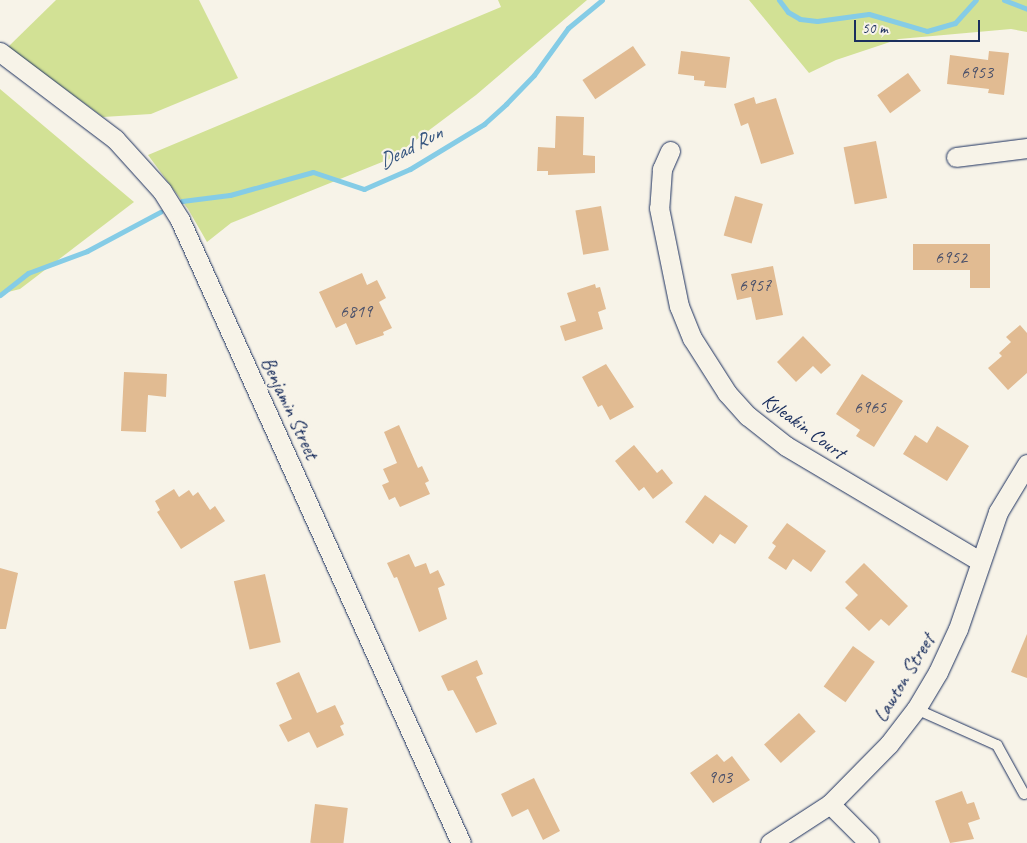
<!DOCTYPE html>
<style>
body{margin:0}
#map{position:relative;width:1027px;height:843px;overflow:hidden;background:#f7f3e8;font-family:Caveat,sans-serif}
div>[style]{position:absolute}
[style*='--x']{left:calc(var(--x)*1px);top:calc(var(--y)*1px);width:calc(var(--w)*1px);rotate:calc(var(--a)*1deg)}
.green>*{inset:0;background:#d2e195}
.stream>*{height:5px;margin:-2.5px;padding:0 2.5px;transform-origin:2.5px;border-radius:2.5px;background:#85cce6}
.building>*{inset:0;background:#e1bb92;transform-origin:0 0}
.roads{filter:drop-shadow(0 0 1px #1b2f5e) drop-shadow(0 0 1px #1b2f5e)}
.lane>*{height:10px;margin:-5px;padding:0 5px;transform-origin:5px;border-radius:5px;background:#f7f3e8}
.street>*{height:19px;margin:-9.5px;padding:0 9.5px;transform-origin:9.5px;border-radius:9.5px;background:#f7f3e8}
span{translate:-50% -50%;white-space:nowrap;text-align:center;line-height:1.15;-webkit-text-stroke:4.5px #f7f3e8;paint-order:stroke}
.number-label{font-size:18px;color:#4c526b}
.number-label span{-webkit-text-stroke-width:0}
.street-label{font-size:20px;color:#1b2f5e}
.water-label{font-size:21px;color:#365680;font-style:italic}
.scale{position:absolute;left:854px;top:20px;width:126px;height:22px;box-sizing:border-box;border:2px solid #1b2f5e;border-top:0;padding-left:6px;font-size:15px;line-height:18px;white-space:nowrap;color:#1b2f5e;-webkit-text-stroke:4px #f7f3e8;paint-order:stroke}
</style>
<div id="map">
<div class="green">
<i style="clip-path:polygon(56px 0,199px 0,238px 78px,151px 114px,103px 117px,8px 47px)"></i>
<i style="clip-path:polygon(498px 0,587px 0,476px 95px,392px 158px,231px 223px,207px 242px,188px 209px,148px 155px,501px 7px)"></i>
<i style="clip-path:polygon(749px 0,1027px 0,1027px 32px,1011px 29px,899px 39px,836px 60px,809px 73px)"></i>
<i style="clip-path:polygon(0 89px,134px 202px,20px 289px,0 294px)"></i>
</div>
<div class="stream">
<i style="--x:779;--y:0;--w:15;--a:53"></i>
<i style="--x:788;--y:12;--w:14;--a:30"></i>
<i style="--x:800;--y:19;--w:17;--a:7"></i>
<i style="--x:817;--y:21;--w:52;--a:-7.7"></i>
<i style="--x:869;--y:14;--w:60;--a:16.3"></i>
<i style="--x:927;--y:31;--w:29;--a:-16"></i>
<i style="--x:955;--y:23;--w:31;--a:-48"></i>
<i style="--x:1004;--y:0;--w:25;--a:21"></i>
<i style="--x:182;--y:201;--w:48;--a:-7.1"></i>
<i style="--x:230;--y:195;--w:86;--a:-15.5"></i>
<i style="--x:313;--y:172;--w:54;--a:18.4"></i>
<i style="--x:364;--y:189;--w:50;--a:-23.5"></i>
<i style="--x:410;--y:169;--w:87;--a:-31.3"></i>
<i style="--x:484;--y:124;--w:30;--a:-42"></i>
<i style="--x:506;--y:104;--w:40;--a:-46"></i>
<i style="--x:534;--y:75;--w:58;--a:-54.1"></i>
<i style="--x:568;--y:28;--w:44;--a:-39.5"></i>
<i style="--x:0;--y:295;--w:36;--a:-38"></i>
<i style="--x:28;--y:273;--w:63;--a:-20.4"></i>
<i style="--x:87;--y:251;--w:83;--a:-28.1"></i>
</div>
<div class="building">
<i style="left:633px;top:46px;width:23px;height:61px;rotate:56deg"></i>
<i style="clip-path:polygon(681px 51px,730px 57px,726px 88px,704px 86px,705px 81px,694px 80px,694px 76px,678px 74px)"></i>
<i style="clip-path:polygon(989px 51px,1009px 53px,1004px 95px,988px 93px,989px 89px,947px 84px,950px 55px,988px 60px)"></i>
<i style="left:908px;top:73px;width:22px;height:38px;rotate:54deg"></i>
<i style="clip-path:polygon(754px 97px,756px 104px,776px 98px,794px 154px,761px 164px,748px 123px,741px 126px,734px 104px)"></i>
<i style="clip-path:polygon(556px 116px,584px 117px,583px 155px,595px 156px,595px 173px,548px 175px,548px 171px,537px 171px,538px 147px,555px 148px)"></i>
<i style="left:876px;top:141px;width:58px;height:33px;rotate:79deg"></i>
<i style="left:735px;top:196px;width:29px;height:41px;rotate:16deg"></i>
<i style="left:601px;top:206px;width:45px;height:26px;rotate:80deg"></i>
<i style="clip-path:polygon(913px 244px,990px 244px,990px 288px,970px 288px,970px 270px,913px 270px)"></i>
<i style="clip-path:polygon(773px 266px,783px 315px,756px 320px,751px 297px,737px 300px,731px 274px)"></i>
<i style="clip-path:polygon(362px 273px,367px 285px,377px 280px,386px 298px,379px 302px,392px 328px,383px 332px,384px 335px,356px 345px,346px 323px,336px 328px,319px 292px)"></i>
<i style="clip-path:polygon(595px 284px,596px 288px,600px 287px,606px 309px,598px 312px,603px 329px,565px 341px,560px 326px,576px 321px,567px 293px)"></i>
<i style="clip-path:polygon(1020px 325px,1027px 333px,1027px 373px,1008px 390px,988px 368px,1002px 356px,999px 353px,1011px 342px,1006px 337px)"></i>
<i style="clip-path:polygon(803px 336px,831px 365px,821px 374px,813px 366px,796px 382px,777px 362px)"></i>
<i style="clip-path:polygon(606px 364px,634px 407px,610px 420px,602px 405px,598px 407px,582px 377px)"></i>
<i style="clip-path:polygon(124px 372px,167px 374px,166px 397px,148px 395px,146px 432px,121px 431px)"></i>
<i style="clip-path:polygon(862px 374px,903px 401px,874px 447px,856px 436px,860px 430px,836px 414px)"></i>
<i style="clip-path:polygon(399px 425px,418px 468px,422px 466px,429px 481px,425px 483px,430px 494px,400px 507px,395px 497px,389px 500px,382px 485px,389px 482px,383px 469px,397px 463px,384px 432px)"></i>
<i style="clip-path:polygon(937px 426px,969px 446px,947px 481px,903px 454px,915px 435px,927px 443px)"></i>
<i style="clip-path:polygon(634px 445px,657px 473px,662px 469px,673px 483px,653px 499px,644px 487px,639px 491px,615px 461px)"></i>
<i style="clip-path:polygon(174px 489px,179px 497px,189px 490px,193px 496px,198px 492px,210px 510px,215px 506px,225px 521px,181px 549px,157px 512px,160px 510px,155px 501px)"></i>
<i style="clip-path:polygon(705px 495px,748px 526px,735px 544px,720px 534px,713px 544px,685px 522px)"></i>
<i style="clip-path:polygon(787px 523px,826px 551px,811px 572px,793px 559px,786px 570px,768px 558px,776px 546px,772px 543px)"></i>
<i style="clip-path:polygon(409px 554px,415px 567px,426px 563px,430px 574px,438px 570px,445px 585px,438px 588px,447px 619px,419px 632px,397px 577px,394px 578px,387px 563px)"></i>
<i style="clip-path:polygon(864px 563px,908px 606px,889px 626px,881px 619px,869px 631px,845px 608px,858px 595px,845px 582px)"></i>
<i style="clip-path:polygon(0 568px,18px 573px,6px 629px,0 629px)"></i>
<i style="left:265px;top:574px;width:70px;height:32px;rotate:77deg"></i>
<i style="clip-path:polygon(1027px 634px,1027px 678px,1011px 672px)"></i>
<i style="left:853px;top:646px;width:27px;height:50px;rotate:36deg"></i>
<i style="clip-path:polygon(477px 660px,483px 674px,476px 677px,497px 724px,476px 733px,453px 690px,448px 691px,441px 676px)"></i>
<i style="clip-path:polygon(299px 672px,317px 713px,335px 705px,344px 724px,340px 726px,344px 735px,317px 748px,309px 732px,288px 742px,279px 725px,292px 719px,276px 683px)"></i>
<i style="left:799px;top:713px;width:25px;height:47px;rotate:48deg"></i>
<i style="clip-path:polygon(717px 754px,724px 762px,732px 756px,750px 780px,713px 803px,690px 773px)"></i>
<i style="clip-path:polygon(534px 778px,560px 831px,543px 840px,528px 809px,512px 817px,501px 794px)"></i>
<i style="clip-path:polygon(962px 791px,967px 804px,974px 802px,980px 819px,968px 823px,974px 839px,950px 843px,935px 801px)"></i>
<i style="left:315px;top:804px;width:33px;height:39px;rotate:7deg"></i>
</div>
<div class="roads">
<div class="lane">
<i style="--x:916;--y:709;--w:89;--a:24"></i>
<i style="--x:997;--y:745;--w:56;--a:61.1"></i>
</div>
<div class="street">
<i style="--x:0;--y:52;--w:144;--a:37.1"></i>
<i style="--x:115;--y:139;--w:70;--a:47.9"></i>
<i style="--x:162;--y:191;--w:34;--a:58"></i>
<i style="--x:180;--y:220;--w:683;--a:65.72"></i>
<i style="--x:670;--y:151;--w:20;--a:114"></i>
<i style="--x:662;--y:169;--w:39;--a:94"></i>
<i style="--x:659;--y:208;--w:100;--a:78.5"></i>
<i style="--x:679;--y:306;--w:35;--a:68"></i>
<i style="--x:692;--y:338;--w:65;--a:57.5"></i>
<i style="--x:727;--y:393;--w:31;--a:48"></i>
<i style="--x:748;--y:416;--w:48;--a:38.3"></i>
<i style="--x:786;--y:446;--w:226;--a:30.7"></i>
<i style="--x:956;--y:157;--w:72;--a:-7.2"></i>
<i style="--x:830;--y:804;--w:55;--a:45"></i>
<i style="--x:770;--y:843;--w:72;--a:-33"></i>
<i style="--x:830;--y:804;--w:84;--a:-45.5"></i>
<i style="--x:889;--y:744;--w:44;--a:-52.4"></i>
<i style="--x:916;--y:709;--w:43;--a:-59.3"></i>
<i style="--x:938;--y:672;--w:47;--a:-65.1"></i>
<i style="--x:958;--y:629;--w:124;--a:-71.1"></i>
<i style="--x:998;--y:512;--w:56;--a:-58.9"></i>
</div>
</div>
<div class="number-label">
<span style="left:977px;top:72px">6953</span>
<span style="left:951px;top:257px">6952</span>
<span style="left:755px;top:285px">6957</span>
<span style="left:356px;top:311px">6819</span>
<span style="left:870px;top:407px">6965</span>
<span style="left:720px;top:777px">903</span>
</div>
<div class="street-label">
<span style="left:290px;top:408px;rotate:65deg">Benjamin Street</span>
<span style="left:804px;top:426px;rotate:36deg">Kyleakin Court</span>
<span style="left:904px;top:678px;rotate:-59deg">Lawton Street</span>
</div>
<div class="water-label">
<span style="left:410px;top:147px;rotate:-28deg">Dead Run</span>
</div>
<div class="scale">50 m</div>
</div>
